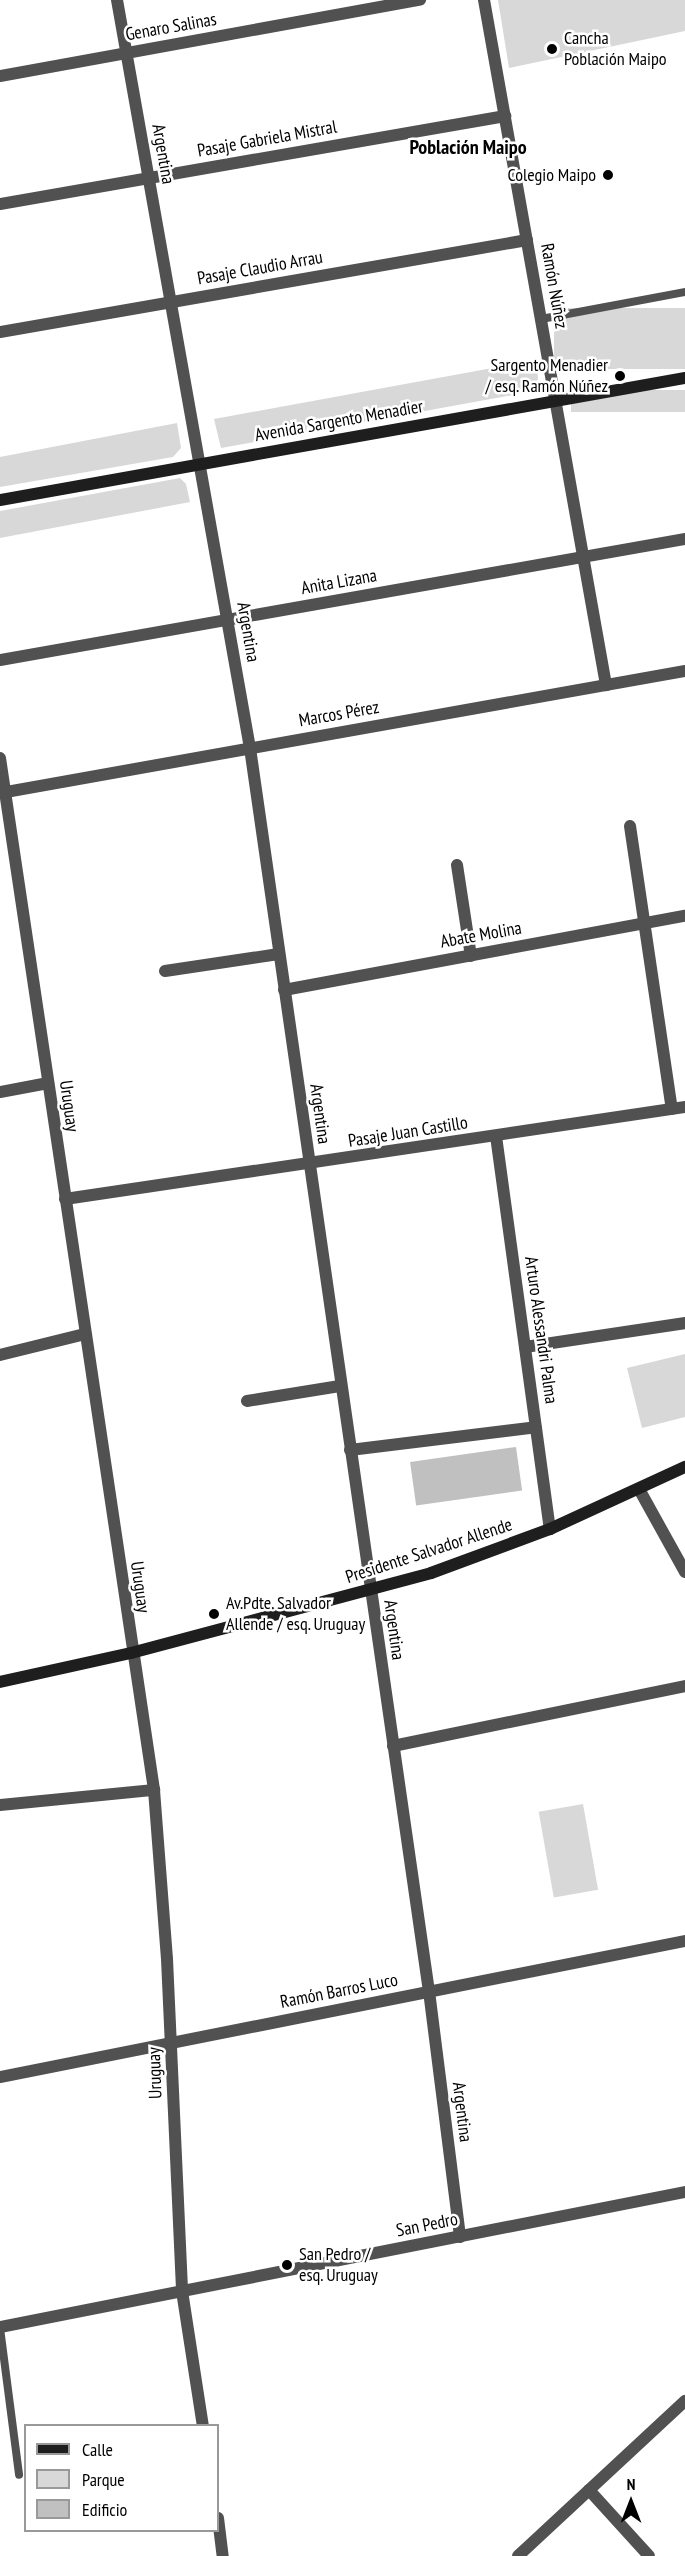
<!DOCTYPE html>
<meta charset="utf-8">
<style>
body{margin:0}
#map{position:relative;width:685px;height:2556px;overflow:hidden;background:#fff;font-family:"PT Sans Narrow",sans-serif}
div>[style]{position:absolute}
[style*='--x']{left:calc(var(--x)*1px);top:calc(var(--y)*1px);width:calc(var(--w)*1px);rotate:calc(var(--a)*1deg)}
.green>*{inset:0;background:#d8d8d8;transform-origin:0 0}
.building>*{inset:0;background:#c0c0c0;transform-origin:0 0}
.service>*{height:8px;margin:-4px;padding:0 4px;transform-origin:4px;border-radius:4px;background:#515151}
.minor>*{height:12px;margin:-6px;padding:0 6px;transform-origin:6px;border-radius:6px;background:#515151}
.tertiary>*{height:12px;margin:-6px;padding:0 6px;transform-origin:6px;border-radius:6px;background:#515151}
.secondary>*{height:12px;margin:-6px;padding:0 6px;transform-origin:6px;border-radius:6px;background:#1e1e1e}
.dots>*{width:16px;height:16px;translate:-50% -50%;box-sizing:border-box;border:3px solid #fff;border-radius:50%}
span{translate:-50% -50%;white-space:nowrap;text-align:center;line-height:1.15;-webkit-text-stroke:5px #fff;paint-order:stroke}
.street-label{font-size:18px;color:#000}
.poi-label{font-size:18px;color:#000}
.left{translate:0 -50%;text-align:left}
.right{translate:-100% -50%;text-align:right}
.neighbourhood-label{font-size:20px;color:#000;font-weight:700}
.legend{position:absolute;left:24px;top:2424px;width:195px;height:108px;box-sizing:border-box;background:#fff;border:2px solid #999;margin:0;padding:8px 10px;list-style:none;font-size:18px;color:#000}
.legend li{display:flex;align-items:center;gap:12px;height:30px}
.legend b{width:30px;border:2px solid #999}
.north{position:absolute;left:601px;top:2472px;width:60px;height:60px;-webkit-text-stroke:4px #fff;paint-order:stroke;rotate:0deg;font-size:16px;font-weight:700;line-height:24px;text-align:center;color:#000}
.north::after{content:'';display:block;margin:auto;width:21px;height:27px;background:#000;clip-path:polygon(50% 0,100% 100%,50% 72%,0 100%)}
</style>
<div id="map">
<div class="green">
<i style="clip-path:polygon(498px 0,685px 0,685px 31px,509px 68px)"></i>
<i style="left:685px;top:308px;width:61px;height:131px;rotate:90deg"></i>
<i style="clip-path:polygon(536px 360px,538px 378px,535px 391px,221px 448px,214px 419px)"></i>
<i style="left:685px;top:390px;width:22px;height:114px;rotate:90deg"></i>
<i style="clip-path:polygon(177px 423px,181px 448px,173px 457px,0 487px,0 457px)"></i>
<i style="clip-path:polygon(180px 478px,186px 484px,190px 502px,0 538px,0 511px)"></i>
<i style="clip-path:polygon(685px 1354px,685px 1417px,642px 1428px,627px 1368px)"></i>
<i style="left:583px;top:1804px;width:87px;height:45px;rotate:80deg"></i>
</div>
<div class="building">
<i style="left:516px;top:1447px;width:44px;height:107px;rotate:82deg"></i>
</div>
<div class="service">
<i style="--x:541;--y:319;--w:147;--a:-10.6"></i>
<i style="--x:0;--y:2328;--w:148;--a:82.6"></i>
</div>
<div class="minor">
<i style="--x:117;--y:0;--w:760;--a:79.92"></i>
<i style="--x:250;--y:748;--w:1256;--a:81.81"></i>
<i style="--x:429;--y:1991;--w:248;--a:82.8"></i>
<i style="--x:484;--y:0;--w:696;--a:79.9"></i>
<i style="--x:0;--y:76;--w:427;--a:-10.3"></i>
<i style="--x:0;--y:204;--w:513;--a:-9.88"></i>
<i style="--x:0;--y:332;--w:535;--a:-9.9"></i>
<i style="--x:0;--y:660;--w:696;--a:-10.02"></i>
<i style="--x:0;--y:758;--w:1043;--a:81.51"></i>
<i style="--x:154;--y:1790;--w:169;--a:85.6"></i>
<i style="--x:167;--y:1959;--w:332;--a:87.4"></i>
<i style="--x:182;--y:2291;--w:137;--a:81.2"></i>
<i style="--x:0;--y:793;--w:696;--a:-10.1"></i>
<i style="--x:630;--y:826;--w:286;--a:81.6"></i>
<i style="--x:457;--y:865;--w:92;--a:81.3"></i>
<i style="--x:165;--y:971;--w:115;--a:-8.5"></i>
<i style="--x:284;--y:990;--w:408;--a:-10.5"></i>
<i style="--x:0;--y:1092;--w:49;--a:-10.6"></i>
<i style="--x:496;--y:1136;--w:397;--a:82.2"></i>
<i style="--x:65;--y:1199;--w:627;--a:-8.44"></i>
<i style="--x:525;--y:1347;--w:162;--a:-8.5"></i>
<i style="--x:0;--y:1355;--w:88;--a:-13.9"></i>
<i style="--x:247;--y:1401;--w:94;--a:-9.2"></i>
<i style="--x:350;--y:1450;--w:187;--a:-7"></i>
<i style="--x:639;--y:1489;--w:95;--a:61"></i>
<i style="--x:393;--y:1746;--w:298;--a:-11.6"></i>
<i style="--x:0;--y:1805;--w:155;--a:-5.6"></i>
<i style="--x:0;--y:2077;--w:698;--a:-11.23"></i>
<i style="--x:589;--y:2490;--w:89;--a:47.7"></i>
<i style="--x:218;--y:2518;--w:38;--a:83"></i>
<i style="--x:518;--y:2556;--w:228;--a:-42.9"></i>
</div>
<div class="tertiary">
<i style="--x:0;--y:2327;--w:698;--a:-11.15"></i>
</div>
<div class="secondary">
<i style="--x:0;--y:500;--w:696;--a:-10.1"></i>
<i style="--x:0;--y:1682;--w:134;--a:-12.5"></i>
<i style="--x:131;--y:1653;--w:310;--a:-14.9"></i>
<i style="--x:431;--y:1573;--w:127;--a:-20.3"></i>
<i style="--x:550;--y:1529;--w:149;--a:-24.7"></i>
</div>
<div class="dots">
<i style="left:552px;top:49px;background:#000"></i>
<i style="left:608px;top:175px;background:#000"></i>
<i style="left:620px;top:376px;background:#000"></i>
<i style="left:214px;top:1614px;background:#000"></i>
<i style="left:287px;top:2265px;background:#000"></i>
</div>
<div class="street-label">
<span style="left:171px;top:27px;rotate:-10deg">Genaro Salinas</span>
<span style="left:267px;top:139px;rotate:-10deg">Pasaje Gabriela Mistral</span>
<span style="left:163px;top:154px;rotate:80deg">Argentina</span>
<span style="left:260px;top:268px;rotate:-10deg">Pasaje Claudio Arrau</span>
<span style="left:554px;top:286px;rotate:80deg">Ramón Núñez</span>
<span style="left:339px;top:421px;rotate:-10deg">Avenida Sargento Menadier</span>
<span style="left:339px;top:582px;rotate:-10deg">Anita Lizana</span>
<span style="left:248px;top:632px;rotate:80deg">Argentina</span>
<span style="left:339px;top:714px;rotate:-10deg">Marcos Pérez</span>
<span style="left:481px;top:935px;rotate:-10deg">Abate Molina</span>
<span style="left:69px;top:1106px;rotate:82deg">Uruguay</span>
<span style="left:320px;top:1114px;rotate:82deg">Argentina</span>
<span style="left:408px;top:1132px;rotate:-9deg">Pasaje Juan Castillo</span>
<span style="left:541px;top:1330px;rotate:82deg">Arturo Alessandri Palma</span>
<span style="left:429px;top:1551px;rotate:-18deg">Presidente Salvador Allende</span>
<span style="left:140px;top:1587px;rotate:82deg">Uruguay</span>
<span style="left:394px;top:1630px;rotate:82deg">Argentina</span>
<span style="left:339px;top:1991px;rotate:-11deg">Ramón Barros Luco</span>
<span style="left:155px;top:2073px;rotate:-92deg">Uruguay</span>
<span style="left:462px;top:2112px;rotate:83deg">Argentina</span>
<span style="left:427px;top:2225px;rotate:-11deg">San Pedro</span>
</div>
<div class="poi-label">
<span class="left" style="left:564px;top:49px">Cancha<br>Población Maipo</span>
<span class="right" style="left:596px;top:175px">Colegio Maipo</span>
<span class="right" style="left:608px;top:376px">Sargento Menadier<br>/ esq. Ramón Núñez</span>
<span class="left" style="left:226px;top:1614px">Av.Pdte. Salvador<br>Allende / esq. Uruguay</span>
<span class="left" style="left:299px;top:2265px">San Pedro /<br>esq. Uruguay</span>
</div>
<div class="neighbourhood-label">
<span style="left:468px;top:147px">Población Maipo</span>
</div>
<ul class="legend">
<li><b style="height:8px;background:#1e1e1e"></b>Calle</li>
<li><b style="height:16px;background:#d8d8d8"></b>Parque</li>
<li><b style="height:16px;background:#c0c0c0"></b>Edificio</li>
</ul>
<div class="north">N</div>
</div>
